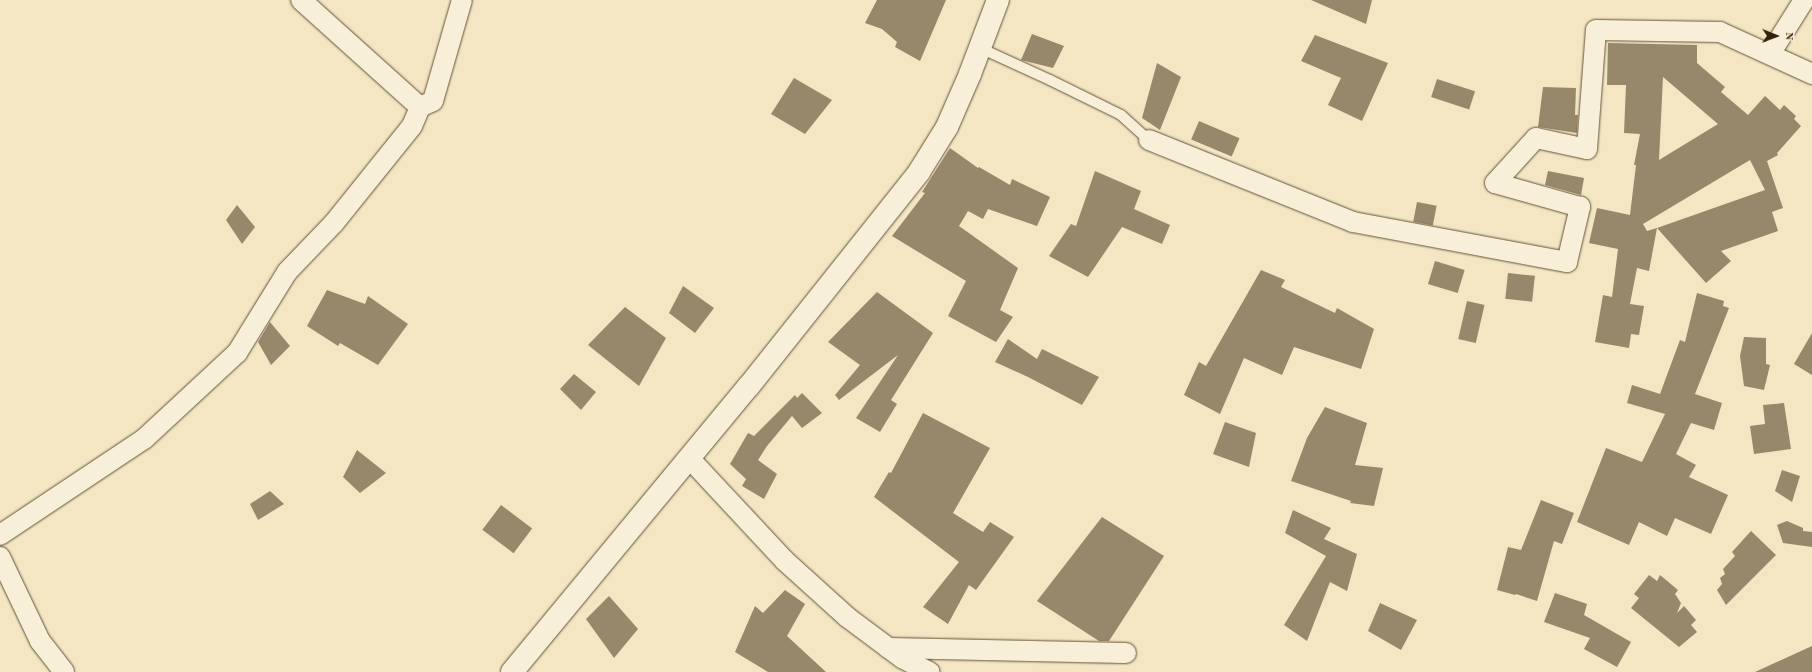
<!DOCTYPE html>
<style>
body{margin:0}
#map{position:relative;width:1812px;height:672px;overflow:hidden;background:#f4e6c3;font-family:"Old Standard TT",serif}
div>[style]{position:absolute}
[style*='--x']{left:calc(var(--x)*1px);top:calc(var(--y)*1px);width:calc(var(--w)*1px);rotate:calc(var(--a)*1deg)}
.building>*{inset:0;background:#97876b;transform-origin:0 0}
.roads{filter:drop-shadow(0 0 1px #635239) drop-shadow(0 0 1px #635239)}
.service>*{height:10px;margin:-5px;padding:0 5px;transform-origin:5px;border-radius:5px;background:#f8efd8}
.minor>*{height:20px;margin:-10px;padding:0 10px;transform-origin:10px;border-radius:10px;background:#f8efd8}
.tertiary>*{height:22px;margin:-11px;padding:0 11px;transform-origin:11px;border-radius:11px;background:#f8efd8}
span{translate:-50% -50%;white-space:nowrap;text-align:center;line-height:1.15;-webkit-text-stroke:4px #f8efd8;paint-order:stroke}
.north{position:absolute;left:1756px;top:16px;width:40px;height:40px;-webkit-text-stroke:3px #f8efd8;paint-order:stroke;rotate:91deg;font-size:11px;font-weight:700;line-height:16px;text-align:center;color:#33210b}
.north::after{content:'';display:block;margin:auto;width:14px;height:18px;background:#33210b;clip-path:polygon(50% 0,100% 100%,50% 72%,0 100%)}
</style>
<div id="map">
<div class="building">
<i style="clip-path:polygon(877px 0,946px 0,920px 61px,895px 47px,897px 42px,882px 29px,865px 23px)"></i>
<i style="clip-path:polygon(1311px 0,1372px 0,1366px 24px)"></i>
<i style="clip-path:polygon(1032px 34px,1064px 46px,1053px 68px,1021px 60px)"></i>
<i style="clip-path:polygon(1315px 35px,1388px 63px,1362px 121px,1328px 105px,1341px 78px,1301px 61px)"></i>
<i style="clip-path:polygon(evenodd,1608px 43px,1697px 45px,1697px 63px,1725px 87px,1721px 92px,1748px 115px,1765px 96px,1780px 110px,1784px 105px,1796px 116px,1794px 119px,1801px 126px,1777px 153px,1778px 155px,1767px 161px,1783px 208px,1772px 212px,1778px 231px,1721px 251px,1731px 261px,1706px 283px,1657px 228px,1765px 190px,1750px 160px,1643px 224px,1647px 231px,1657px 228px,1649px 271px,1637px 268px,1630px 304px,1644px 306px,1639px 335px,1631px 334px,1629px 348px,1595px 342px,1603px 295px,1612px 297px,1618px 249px,1589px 243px,1597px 208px,1630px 215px,1636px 165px,1634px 165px,1640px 134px,1624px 133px,1626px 85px,1607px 85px,1608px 43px,1663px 77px,1718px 124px,1659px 160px,1663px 77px)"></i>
<i style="clip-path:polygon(1157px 63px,1181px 77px,1160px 130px,1142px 118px)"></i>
<i style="clip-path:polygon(794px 78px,832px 100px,805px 134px,771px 114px)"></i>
<i style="left:1437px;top:79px;width:40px;height:19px;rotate:18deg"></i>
<i style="clip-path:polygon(1543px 87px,1576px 88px,1575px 115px,1578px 115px,1577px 133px,1538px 127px)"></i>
<i style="left:1199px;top:121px;width:44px;height:20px;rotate:23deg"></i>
<i style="clip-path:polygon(950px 148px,978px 168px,979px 167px,1010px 185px,1012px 179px,1050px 197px,1037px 226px,988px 209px,983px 219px,968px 211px,959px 226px,1018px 268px,1000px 310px,1013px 317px,996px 342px,948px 316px,966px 281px,892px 236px,925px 193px,922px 192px)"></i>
<i style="clip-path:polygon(1095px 171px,1141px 191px,1134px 209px,1170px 225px,1162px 244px,1122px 227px,1088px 277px,1049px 256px,1071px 224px,1076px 226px)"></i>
<i style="clip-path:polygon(1548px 171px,1584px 178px,1581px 195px,1545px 185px)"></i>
<i style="left:1417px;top:202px;width:20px;height:20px;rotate:11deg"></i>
<i style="clip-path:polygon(237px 205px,255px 227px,242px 244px,226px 220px)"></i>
<i style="left:1435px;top:261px;width:31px;height:24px;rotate:17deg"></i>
<i style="clip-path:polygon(1261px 270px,1285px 280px,1281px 287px,1335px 313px,1337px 308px,1374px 329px,1361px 369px,1294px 347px,1282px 375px,1244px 358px,1220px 414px,1184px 395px,1199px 362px,1206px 366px)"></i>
<i style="left:1508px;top:273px;width:27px;height:26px;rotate:6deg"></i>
<i style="clip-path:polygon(683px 286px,714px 308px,695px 333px,669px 313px)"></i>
<i style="clip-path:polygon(327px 290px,365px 304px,368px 296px,408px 324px,378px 365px,340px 343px,338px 346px,307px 326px)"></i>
<i style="clip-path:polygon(877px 292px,933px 333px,891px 400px,897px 404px,880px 432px,856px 418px,898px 355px,839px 400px,835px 395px,860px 365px,828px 342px)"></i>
<i style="clip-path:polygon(1697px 293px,1724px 301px,1723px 306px,1729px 308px,1695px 394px,1722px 403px,1714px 430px,1691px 423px,1676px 454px,1696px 465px,1689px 477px,1728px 495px,1711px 534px,1675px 518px,1667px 536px,1639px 522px,1629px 545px,1577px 522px,1606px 448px,1642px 462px,1665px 414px,1627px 403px,1632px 385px,1660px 394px,1680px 340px,1685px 342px)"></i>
<i style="left:1467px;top:301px;width:18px;height:39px;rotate:13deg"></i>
<i style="clip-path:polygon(625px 307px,666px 338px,639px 386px,588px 345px)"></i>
<i style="clip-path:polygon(270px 322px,290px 346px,271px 365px,258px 342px)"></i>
<i style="clip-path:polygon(1812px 333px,1812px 375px,1794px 364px)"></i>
<i style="clip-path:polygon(1744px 337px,1766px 338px,1766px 364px,1770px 365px,1764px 390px,1744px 386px,1740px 356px)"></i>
<i style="clip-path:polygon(1008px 339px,1037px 359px,1042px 349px,1099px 377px,1082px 405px,1028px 377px,995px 362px)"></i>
<i style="clip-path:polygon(574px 374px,596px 392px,581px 410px,560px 389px)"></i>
<i style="clip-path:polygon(802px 393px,822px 413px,802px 428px,792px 416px,767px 446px,758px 460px,777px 474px,764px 499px,742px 486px,746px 479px,730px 464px,748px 433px,754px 436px,795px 395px,797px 398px)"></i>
<i style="clip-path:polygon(1784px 403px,1791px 449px,1754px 454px,1750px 426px,1765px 424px,1763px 405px)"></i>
<i style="clip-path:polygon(1325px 407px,1367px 423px,1355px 465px,1383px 468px,1374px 506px,1350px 503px,1351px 501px,1291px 481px,1307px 438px)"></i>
<i style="clip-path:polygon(923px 413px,990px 448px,953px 513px,983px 532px,990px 522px,1014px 537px,976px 590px,969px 585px,948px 624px,923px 607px,959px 562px,874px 497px,889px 472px,891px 473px)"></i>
<i style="clip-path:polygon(1225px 422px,1256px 433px,1249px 467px,1213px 454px)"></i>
<i style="clip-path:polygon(357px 450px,386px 473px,360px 493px,343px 477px)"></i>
<i style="clip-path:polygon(1782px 470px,1800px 476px,1792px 502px,1775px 491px)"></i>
<i style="clip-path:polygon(270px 491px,284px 504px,258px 520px,250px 504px)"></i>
<i style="clip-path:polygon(1541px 500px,1574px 513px,1562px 544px,1554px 541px,1537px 601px,1516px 594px,1515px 595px,1497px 590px,1508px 547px,1521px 550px)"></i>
<i style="left:501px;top:505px;width:39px;height:31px;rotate:37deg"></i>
<i style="clip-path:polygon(1293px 510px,1331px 528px,1324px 539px,1357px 554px,1347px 591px,1330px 582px,1307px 641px,1284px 625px,1326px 556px,1285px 533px)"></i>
<i style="clip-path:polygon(1102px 517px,1164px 556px,1109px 641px,1099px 641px,1037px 601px)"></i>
<i style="clip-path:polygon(1787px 521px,1803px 528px,1803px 531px,1812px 532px,1812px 547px,1783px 543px,1777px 525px)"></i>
<i style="clip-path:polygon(1751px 531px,1776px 555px,1726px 605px,1717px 590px,1722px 584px,1720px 578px,1725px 574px,1723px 569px,1735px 556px,1732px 552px)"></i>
<i style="clip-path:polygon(1649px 575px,1657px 581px,1660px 575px,1678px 590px,1675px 594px,1681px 603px,1677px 613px,1684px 606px,1696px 620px,1691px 625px,1697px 632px,1679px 647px,1631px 608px,1639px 598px,1634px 594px)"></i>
<i style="clip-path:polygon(785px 590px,805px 604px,787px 636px,826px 672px,768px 672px,735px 652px,755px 606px,763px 613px)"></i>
<i style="clip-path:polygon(1555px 593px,1587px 604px,1584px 615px,1631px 642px,1617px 667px,1584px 649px,1590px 638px,1544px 622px)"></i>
<i style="clip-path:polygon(609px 596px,638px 629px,614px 658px,586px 619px)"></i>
<i style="clip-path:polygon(1380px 603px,1417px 620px,1401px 650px,1368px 631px)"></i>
<i style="clip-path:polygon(1812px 646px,1812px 672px,1755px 672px)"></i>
</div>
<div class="roads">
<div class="service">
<i style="--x:980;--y:48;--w:77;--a:24.6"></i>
<i style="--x:1050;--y:80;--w:79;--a:26.2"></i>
<i style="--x:1121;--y:115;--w:38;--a:42"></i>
</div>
<div class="minor">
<i style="--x:301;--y:0;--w:160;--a:42"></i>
<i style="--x:1770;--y:54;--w:64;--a:-57.8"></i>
<i style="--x:1149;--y:140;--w:220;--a:21.9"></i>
<i style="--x:1353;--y:222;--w:218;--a:10.6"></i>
<i style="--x:1567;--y:262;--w:57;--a:-76.7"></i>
<i style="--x:1580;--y:207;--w:88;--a:-164.2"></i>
<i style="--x:1495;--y:183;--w:61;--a:-47.7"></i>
<i style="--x:1536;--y:138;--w:52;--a:12.2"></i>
<i style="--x:1587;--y:149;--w:119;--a:-85.7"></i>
<i style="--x:1596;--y:30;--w:124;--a:0.9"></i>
<i style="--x:1720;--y:32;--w:101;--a:24.5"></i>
<i style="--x:689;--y:458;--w:139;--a:47"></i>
<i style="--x:784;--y:560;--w:85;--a:42.1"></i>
<i style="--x:847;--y:617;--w:69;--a:36.7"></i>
<i style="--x:902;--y:658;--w:31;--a:27"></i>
<i style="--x:0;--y:535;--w:173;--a:-33.7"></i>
<i style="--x:144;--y:439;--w:127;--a:-42.8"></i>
<i style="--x:237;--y:353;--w:95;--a:-58.3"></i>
<i style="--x:287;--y:272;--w:68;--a:-46.2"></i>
<i style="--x:334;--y:223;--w:124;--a:-51.2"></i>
<i style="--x:412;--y:126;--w:21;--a:-67"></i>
<i style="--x:420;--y:107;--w:14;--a:-25"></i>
<i style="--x:433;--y:101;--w:105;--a:-74"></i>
<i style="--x:0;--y:557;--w:93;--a:64.5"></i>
<i style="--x:40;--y:641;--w:39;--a:52"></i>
<i style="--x:888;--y:648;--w:238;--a:1.2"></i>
</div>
<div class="tertiary">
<i style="--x:512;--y:672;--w:371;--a:-50.4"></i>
<i style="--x:749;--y:386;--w:273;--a:-51.5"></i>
<i style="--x:919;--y:172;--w:53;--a:-58.1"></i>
<i style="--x:947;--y:127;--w:58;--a:-66.5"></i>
<i style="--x:970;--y:74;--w:79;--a:-69.3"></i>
</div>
</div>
<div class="north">N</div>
</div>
